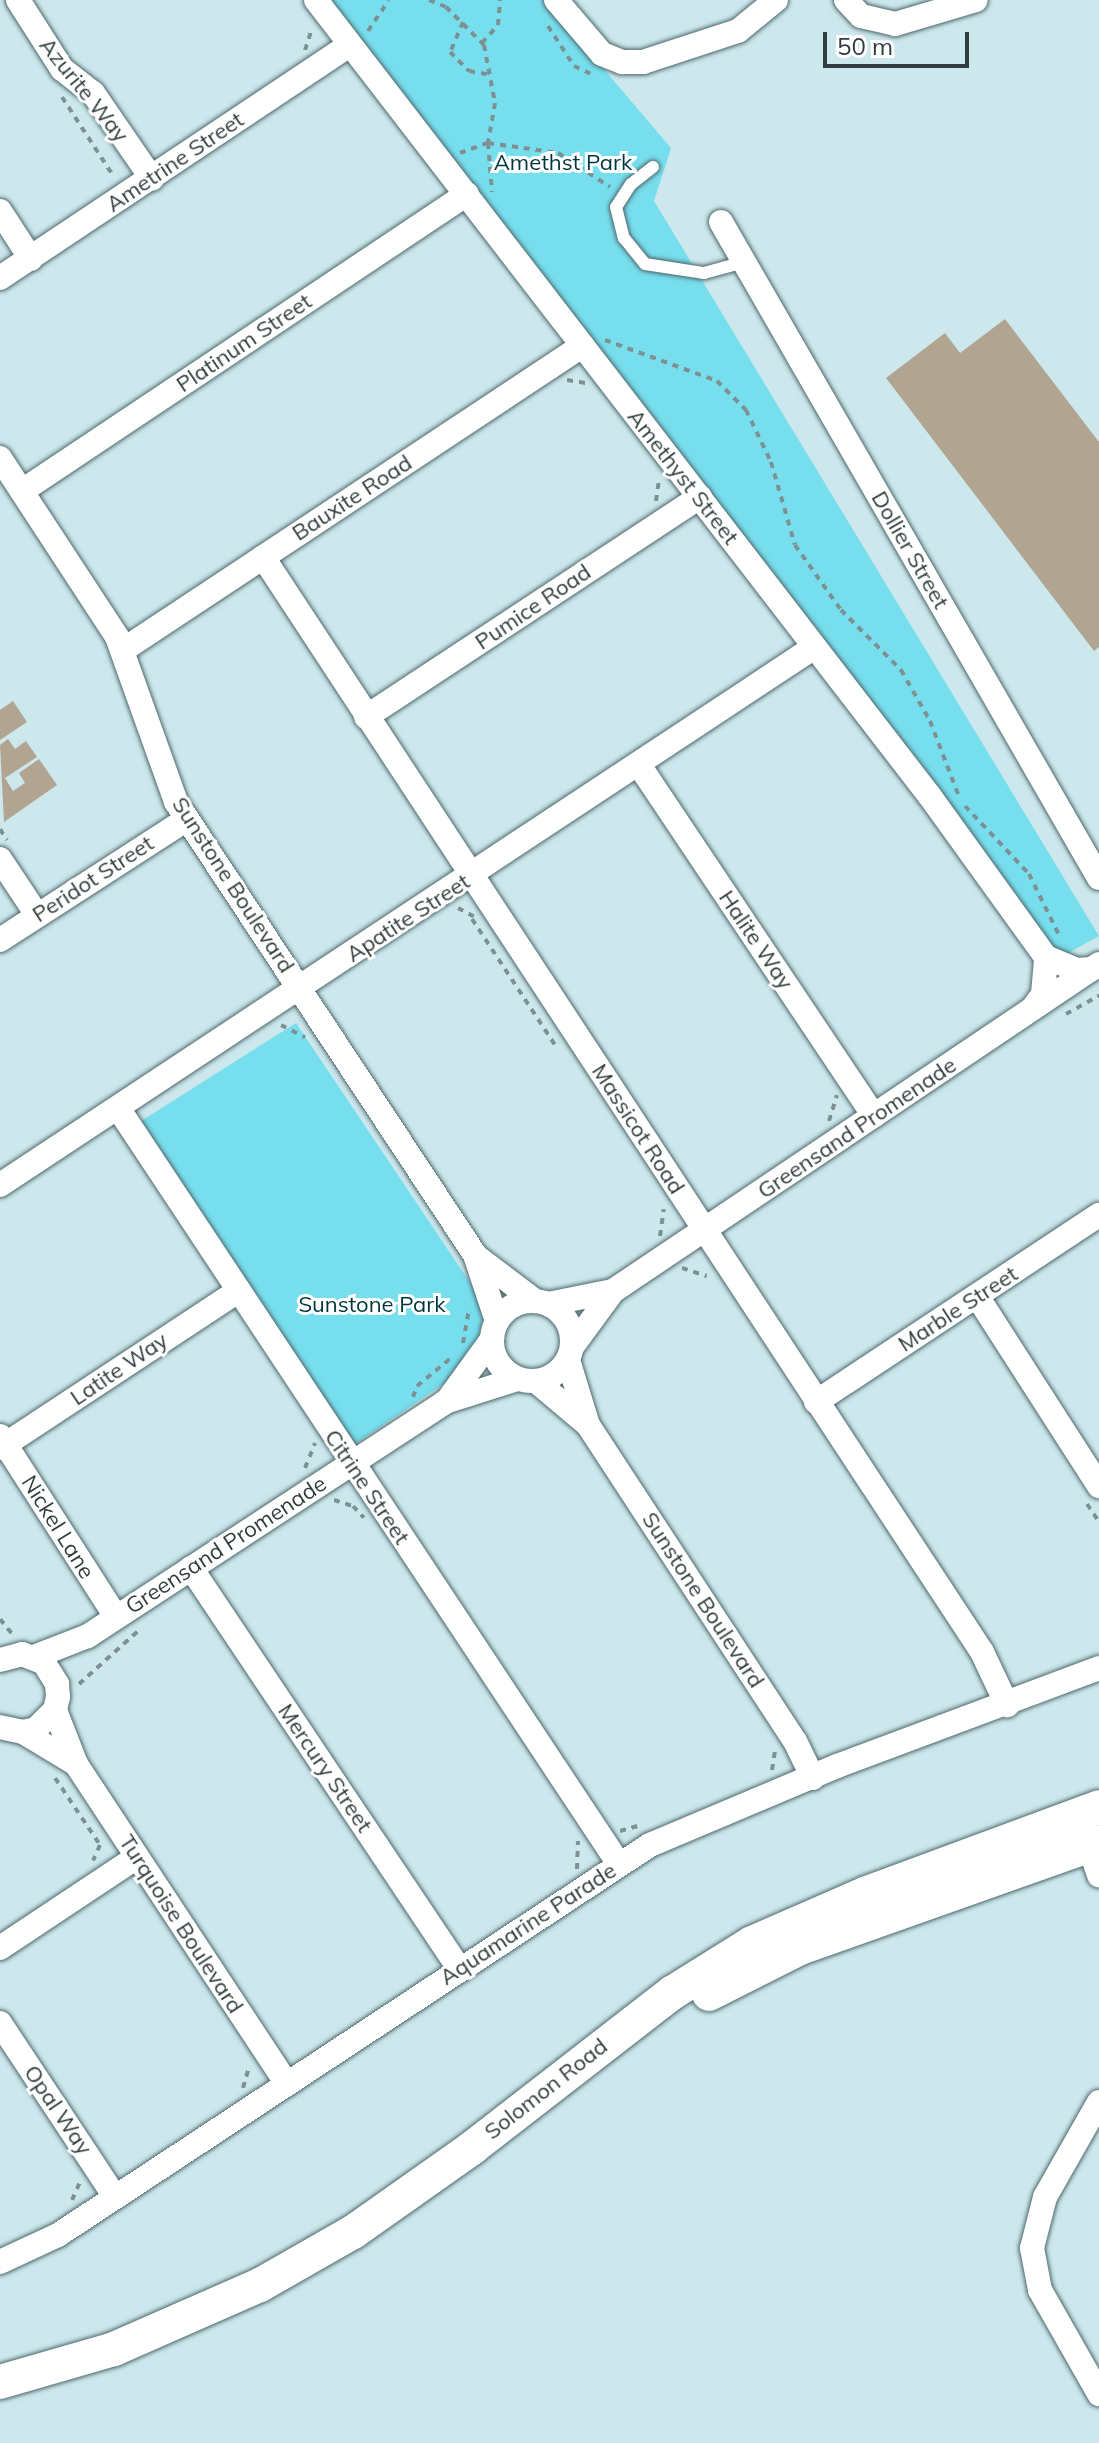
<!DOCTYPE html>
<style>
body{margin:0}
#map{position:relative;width:1099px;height:2443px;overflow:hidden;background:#cce8ed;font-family:Mulish,sans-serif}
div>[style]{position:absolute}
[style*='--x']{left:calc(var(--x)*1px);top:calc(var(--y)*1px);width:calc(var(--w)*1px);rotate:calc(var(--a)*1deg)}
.green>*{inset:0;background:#77deee}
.building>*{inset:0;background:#b1a592}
.path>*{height:4px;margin-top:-2px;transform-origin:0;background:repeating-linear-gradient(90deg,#7d9194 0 6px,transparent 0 12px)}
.roads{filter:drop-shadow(0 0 2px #4e676b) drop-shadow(0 0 2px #4e676b)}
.service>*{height:12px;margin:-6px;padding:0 6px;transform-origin:6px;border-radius:6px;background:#fff}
.minor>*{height:24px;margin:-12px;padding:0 12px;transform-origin:12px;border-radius:12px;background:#fff}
.minor>.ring{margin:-12px;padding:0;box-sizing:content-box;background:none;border:24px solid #fff;border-radius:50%}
.secondary>*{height:34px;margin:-17px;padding:0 17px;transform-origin:17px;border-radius:17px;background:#fff}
span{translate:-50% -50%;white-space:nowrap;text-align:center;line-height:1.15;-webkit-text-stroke:6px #fff;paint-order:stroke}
.street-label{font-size:22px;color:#313c3e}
.park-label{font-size:22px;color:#00373e}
.scale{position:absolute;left:823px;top:32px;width:146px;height:36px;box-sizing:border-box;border:4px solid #313c3e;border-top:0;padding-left:10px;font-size:24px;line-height:28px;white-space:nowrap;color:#313c3e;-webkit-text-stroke:6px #fff;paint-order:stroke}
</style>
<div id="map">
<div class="green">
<i style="clip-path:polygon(323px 0,545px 0,671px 148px,654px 201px,1099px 936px,1059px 958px)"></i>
<i style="clip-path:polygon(296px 1023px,485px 1305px,474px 1363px,352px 1446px,138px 1123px)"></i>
</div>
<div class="building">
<i style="clip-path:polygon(1005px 319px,1099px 442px,1099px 647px,1094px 651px,886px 378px,945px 333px,960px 353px)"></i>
<i style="clip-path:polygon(13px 701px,27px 722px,0 740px,0 710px)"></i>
<i style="clip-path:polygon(8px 739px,15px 749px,26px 741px,37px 757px,5px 778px,13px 791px,25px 783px,19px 773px,39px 759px,57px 785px,4px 822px,0 745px)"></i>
</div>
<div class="path">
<i style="--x:429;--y:0;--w:18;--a:22"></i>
<i style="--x:446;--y:7;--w:54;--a:45"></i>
<i style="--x:484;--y:45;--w:59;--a:79.3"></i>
<i style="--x:495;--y:103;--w:41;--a:99.9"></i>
<i style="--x:488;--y:143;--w:49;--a:85.3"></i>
<i style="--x:463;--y:22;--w:33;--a:113"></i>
<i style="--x:450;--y:52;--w:27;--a:45"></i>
<i style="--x:469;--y:71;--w:23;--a:10"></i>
<i style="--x:548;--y:26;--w:48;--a:57"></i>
<i style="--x:574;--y:66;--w:19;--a:25"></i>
<i style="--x:368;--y:31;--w:37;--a:-56"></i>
<i style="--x:482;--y:43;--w:24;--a:-48"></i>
<i style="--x:498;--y:25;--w:25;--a:-85"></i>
<i style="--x:305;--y:50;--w:23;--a:-72"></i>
<i style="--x:62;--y:97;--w:95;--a:57"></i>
<i style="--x:460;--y:153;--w:30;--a:-20"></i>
<i style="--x:488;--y:143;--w:71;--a:8.1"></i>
<i style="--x:558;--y:153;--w:62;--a:33.2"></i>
<i style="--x:605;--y:340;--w:119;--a:20.1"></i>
<i style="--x:717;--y:381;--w:41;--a:45"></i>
<i style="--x:746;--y:410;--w:58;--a:64.3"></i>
<i style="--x:771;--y:462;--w:86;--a:73.9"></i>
<i style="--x:795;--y:545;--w:80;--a:54.7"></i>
<i style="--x:841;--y:610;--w:85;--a:45"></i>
<i style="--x:901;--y:670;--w:59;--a:60.4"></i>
<i style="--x:930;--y:721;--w:84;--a:69"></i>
<i style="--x:567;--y:380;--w:19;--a:9"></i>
<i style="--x:656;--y:501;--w:22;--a:-82"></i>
<i style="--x:965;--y:806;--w:93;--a:46.7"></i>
<i style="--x:1029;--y:874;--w:70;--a:63.8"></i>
<i style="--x:0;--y:829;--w:13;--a:58"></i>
<i style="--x:458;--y:908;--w:19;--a:28"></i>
<i style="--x:472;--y:919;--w:151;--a:56.6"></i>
<i style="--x:1066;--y:1014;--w:38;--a:-29"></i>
<i style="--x:281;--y:1025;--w:27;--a:27"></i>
<i style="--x:829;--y:1121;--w:27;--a:-73"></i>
<i style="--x:660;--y:1236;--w:27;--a:-82"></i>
<i style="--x:682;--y:1268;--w:26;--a:18"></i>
<i style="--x:463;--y:1343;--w:36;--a:-80"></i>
<i style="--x:413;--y:1397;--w:12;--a:-70"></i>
<i style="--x:417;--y:1386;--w:44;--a:-39.5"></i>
<i style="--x:305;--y:1468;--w:27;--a:-68"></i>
<i style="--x:334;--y:1500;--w:20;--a:18"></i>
<i style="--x:353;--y:1506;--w:16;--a:47"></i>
<i style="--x:1087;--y:1504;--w:22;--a:56"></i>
<i style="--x:0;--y:1619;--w:21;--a:51"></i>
<i style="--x:79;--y:1684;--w:79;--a:-41.9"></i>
<i style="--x:772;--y:1770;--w:19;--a:-81"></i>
<i style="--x:55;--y:1778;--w:81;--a:56.1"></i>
<i style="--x:100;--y:1845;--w:17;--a:114"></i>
<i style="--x:620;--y:1831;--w:19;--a:-16"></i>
<i style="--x:577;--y:1869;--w:28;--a:-88"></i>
<i style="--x:243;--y:2088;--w:22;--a:-74"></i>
<i style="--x:72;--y:2200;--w:20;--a:-66"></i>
</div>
<div class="roads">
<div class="service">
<i style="--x:653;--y:167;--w:28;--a:142"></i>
<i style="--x:631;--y:184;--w:27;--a:123"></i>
<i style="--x:616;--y:207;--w:32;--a:76"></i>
<i style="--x:624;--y:238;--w:33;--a:51"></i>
<i style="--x:645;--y:264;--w:60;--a:8.7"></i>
<i style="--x:704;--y:273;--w:41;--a:-15.4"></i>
</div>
<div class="minor">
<i style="--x:18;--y:0;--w:82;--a:57.5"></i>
<i style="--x:62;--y:69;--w:39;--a:38"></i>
<i style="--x:93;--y:93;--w:104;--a:55.5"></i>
<i style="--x:316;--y:0;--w:1004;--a:52.37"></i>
<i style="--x:929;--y:795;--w:200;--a:54.2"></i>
<i style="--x:556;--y:0;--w:71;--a:49.6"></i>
<i style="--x:602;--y:54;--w:22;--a:22"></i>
<i style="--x:622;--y:62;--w:21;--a:0"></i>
<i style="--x:643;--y:62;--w:100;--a:-18.1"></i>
<i style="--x:738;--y:31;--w:49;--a:-39.2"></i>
<i style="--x:846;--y:0;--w:22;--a:47"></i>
<i style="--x:861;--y:16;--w:35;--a:13"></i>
<i style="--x:895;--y:24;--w:84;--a:-16.5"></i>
<i style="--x:0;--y:211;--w:57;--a:57.1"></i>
<i style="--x:721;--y:222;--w:757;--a:60.05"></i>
<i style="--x:0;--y:278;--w:420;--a:-33.7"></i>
<i style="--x:0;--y:458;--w:214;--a:56.8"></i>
<i style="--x:117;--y:637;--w:175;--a:70.3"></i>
<i style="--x:176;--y:802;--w:543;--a:56.57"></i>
<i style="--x:475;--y:1255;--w:70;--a:71.6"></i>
<i style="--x:22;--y:491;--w:535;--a:-33.72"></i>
<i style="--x:263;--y:557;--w:1310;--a:56.71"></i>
<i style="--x:982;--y:1652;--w:59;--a:64.7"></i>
<i style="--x:123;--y:650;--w:551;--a:-33.52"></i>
<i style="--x:366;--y:717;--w:400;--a:-33.4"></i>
<i style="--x:639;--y:765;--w:422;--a:56.2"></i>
<i style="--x:0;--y:859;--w:67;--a:56.5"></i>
<i style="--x:0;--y:940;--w:223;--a:-32.9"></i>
<i style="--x:1033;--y:1008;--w:17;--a:-54"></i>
<i style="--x:1043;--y:994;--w:37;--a:-85"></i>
<i style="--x:1046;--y:957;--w:33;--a:23"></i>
<i style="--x:1076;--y:970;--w:16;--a:-4"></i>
<i style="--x:118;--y:1108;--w:907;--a:56.47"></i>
<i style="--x:0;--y:1185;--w:974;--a:-33.45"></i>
<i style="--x:477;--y:1257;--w:73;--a:37.2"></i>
<i style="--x:977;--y:1296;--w:226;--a:57.3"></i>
<i class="ring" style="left:492px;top:1301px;width:56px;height:56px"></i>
<i style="--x:548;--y:1304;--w:66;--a:-11.3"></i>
<i style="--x:572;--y:1347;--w:69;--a:-53.8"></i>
<i style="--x:613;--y:1291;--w:586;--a:-33.93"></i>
<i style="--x:568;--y:1360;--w:68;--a:72.9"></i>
<i style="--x:536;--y:1381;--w:68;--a:40.2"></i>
<i style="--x:588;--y:1425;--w:378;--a:56.8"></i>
<i style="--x:795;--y:1741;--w:41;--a:64.1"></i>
<i style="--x:450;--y:1397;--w:72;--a:-54.1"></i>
<i style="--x:816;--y:1402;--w:339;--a:-33.5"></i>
<i style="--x:0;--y:1436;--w:215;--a:57.3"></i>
<i style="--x:0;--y:1448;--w:285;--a:-33.4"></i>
<i style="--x:191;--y:1568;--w:482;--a:56.2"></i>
<i style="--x:34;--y:1657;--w:58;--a:-21.3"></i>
<i style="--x:88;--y:1636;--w:427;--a:-33.2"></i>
<i style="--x:445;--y:1402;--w:76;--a:-17.7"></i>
<i style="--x:0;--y:1660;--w:23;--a:-15"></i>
<i style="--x:22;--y:1654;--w:24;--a:22"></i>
<i style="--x:44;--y:1663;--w:25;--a:58"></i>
<i style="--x:57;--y:1684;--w:13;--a:86"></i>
<i style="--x:58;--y:1697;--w:13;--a:103"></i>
<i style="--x:55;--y:1710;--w:27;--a:135"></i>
<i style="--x:36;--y:1729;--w:13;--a:167"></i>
<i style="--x:23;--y:1732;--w:24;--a:-168"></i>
<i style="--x:55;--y:1710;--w:58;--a:68.7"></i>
<i style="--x:76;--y:1764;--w:382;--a:56.6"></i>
<i style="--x:23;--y:1732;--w:62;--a:31.1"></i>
<i style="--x:1084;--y:1832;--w:46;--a:70.8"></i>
<i style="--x:0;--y:1948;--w:164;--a:-33.6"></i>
<i style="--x:0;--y:2023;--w:209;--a:56.5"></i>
<i style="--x:1099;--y:2102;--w:109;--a:119.6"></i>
<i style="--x:1045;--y:2197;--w:53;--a:104.3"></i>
<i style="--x:1032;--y:2248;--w:43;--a:79.2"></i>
<i style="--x:1040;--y:2290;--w:120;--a:60.4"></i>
<i style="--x:0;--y:2262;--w:64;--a:-25"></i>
<i style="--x:58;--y:2235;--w:709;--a:-33.38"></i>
<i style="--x:650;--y:1845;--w:203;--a:-22.9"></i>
<i style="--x:837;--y:1766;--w:280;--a:-20.5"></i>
</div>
<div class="secondary">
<i style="--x:709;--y:1994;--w:102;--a:-26.8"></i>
<i style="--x:800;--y:1948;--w:317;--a:-19.5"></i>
<i style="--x:0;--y:2382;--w:119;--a:-16.1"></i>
<i style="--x:114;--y:2349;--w:159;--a:-23.7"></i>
<i style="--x:260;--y:2285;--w:107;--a:-29.7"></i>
<i style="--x:353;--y:2232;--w:146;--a:-35.2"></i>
<i style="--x:472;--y:2148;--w:253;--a:-37.8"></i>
<i style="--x:672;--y:1993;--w:94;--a:-32"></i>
<i style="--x:752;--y:1943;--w:125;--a:-23.5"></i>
<i style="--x:867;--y:1893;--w:247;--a:-20.3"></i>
</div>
</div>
<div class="street-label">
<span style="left:84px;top:90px;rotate:51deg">Azurite Way</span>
<span style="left:175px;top:162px;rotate:-34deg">Ametrine Street</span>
<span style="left:244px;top:343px;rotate:-34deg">Platinum Street</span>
<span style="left:683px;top:477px;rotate:52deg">Amethyst Street</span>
<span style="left:352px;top:498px;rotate:-33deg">Bauxite Road</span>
<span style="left:910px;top:550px;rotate:60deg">Dollier Street</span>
<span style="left:533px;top:607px;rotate:-34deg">Pumice Road</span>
<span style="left:93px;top:879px;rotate:-33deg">Peridot Street</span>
<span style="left:233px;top:885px;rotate:57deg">Sunstone Boulevard</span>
<span style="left:408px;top:918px;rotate:-33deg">Apatite Street</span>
<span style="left:756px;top:940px;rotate:56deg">Halite Way</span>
<span style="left:857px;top:1128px;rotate:-34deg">Greensand Promenade</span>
<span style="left:638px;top:1129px;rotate:57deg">Massicot Road</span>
<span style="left:958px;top:1309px;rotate:-33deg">Marble Street</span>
<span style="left:119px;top:1369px;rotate:-34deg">Latite Way</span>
<span style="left:367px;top:1487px;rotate:56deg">Citrine Street</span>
<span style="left:58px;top:1527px;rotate:58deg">Nickel Lane</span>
<span style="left:226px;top:1545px;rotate:-33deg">Greensand Promenade</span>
<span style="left:703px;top:1600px;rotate:57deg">Sunstone Boulevard</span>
<span style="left:325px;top:1768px;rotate:56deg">Mercury Street</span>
<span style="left:181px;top:1924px;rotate:57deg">Turquoise Boulevard</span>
<span style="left:528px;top:1924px;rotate:-33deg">Aquamarine Parade</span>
<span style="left:546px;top:2089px;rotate:-38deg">Solomon Road</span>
<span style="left:58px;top:2110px;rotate:56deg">Opal Way</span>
</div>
<div class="park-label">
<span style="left:563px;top:163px">Amethst Park</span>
<span style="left:372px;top:1305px">Sunstone Park</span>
</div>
<div class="scale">50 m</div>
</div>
